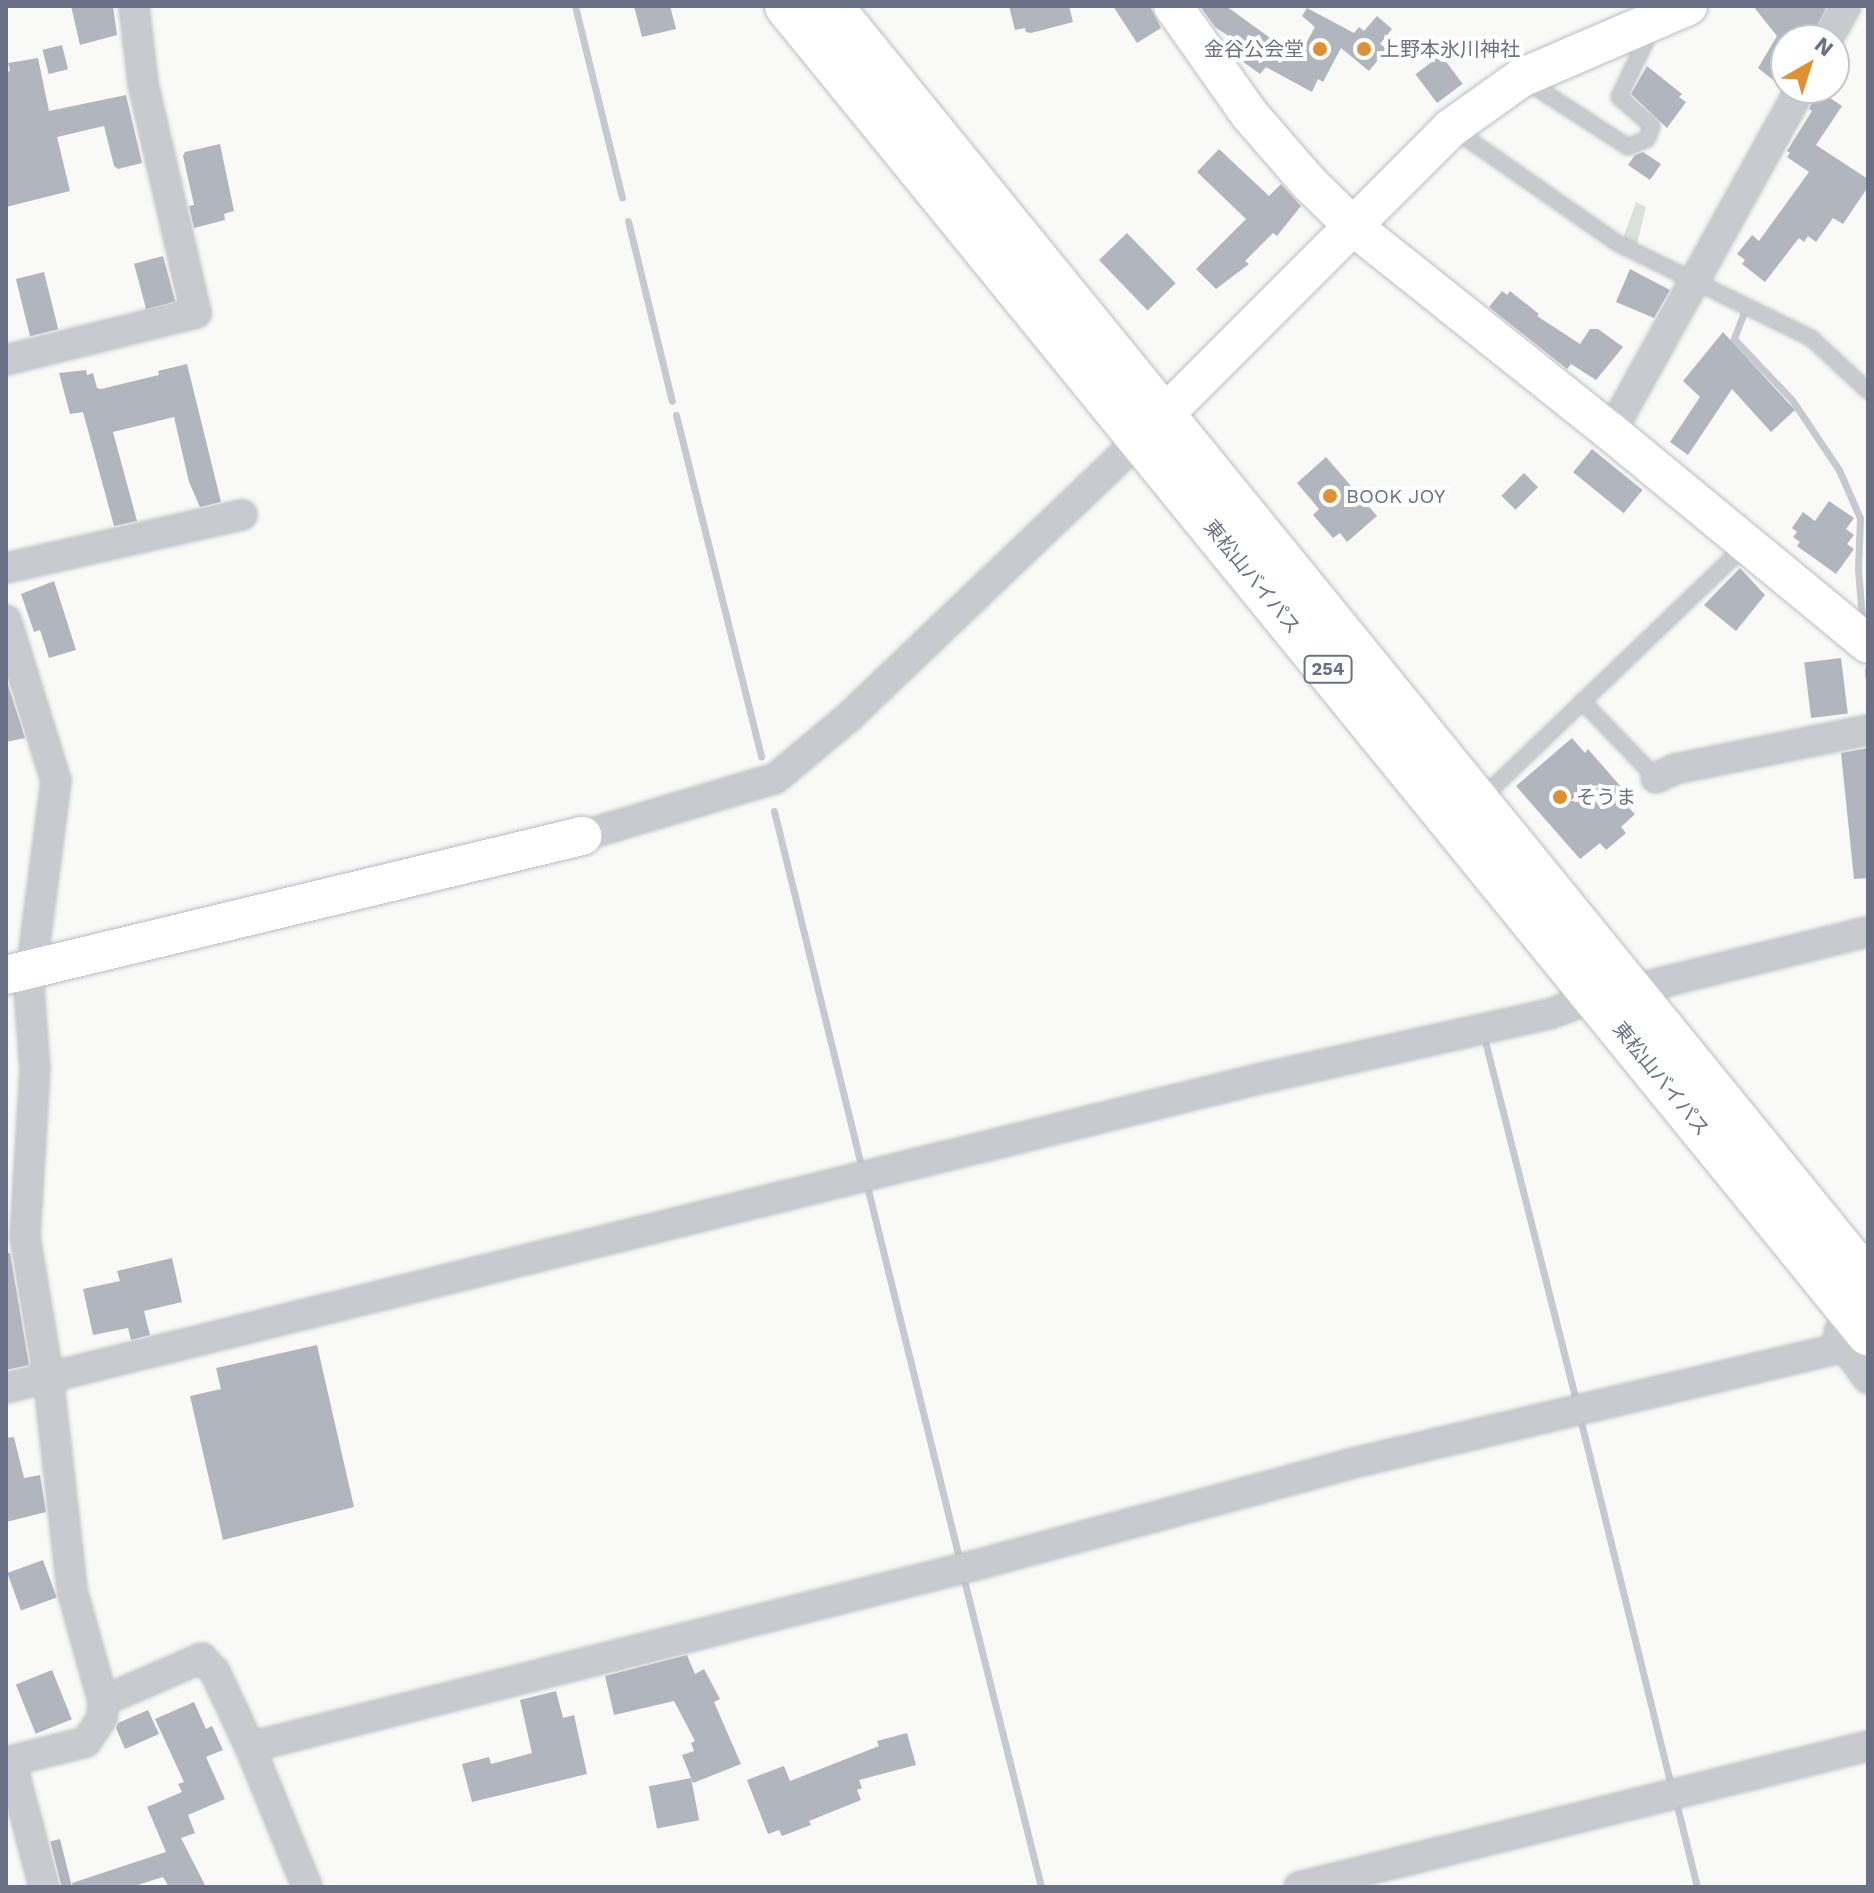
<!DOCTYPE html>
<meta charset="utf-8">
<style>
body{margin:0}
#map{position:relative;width:1874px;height:1893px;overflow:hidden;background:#f9faf8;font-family:"Work Sans","Noto Sans JP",sans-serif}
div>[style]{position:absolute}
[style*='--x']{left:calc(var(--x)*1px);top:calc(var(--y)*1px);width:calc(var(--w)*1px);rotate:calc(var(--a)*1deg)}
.green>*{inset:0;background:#d9e1d9}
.stream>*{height:7px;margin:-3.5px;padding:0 3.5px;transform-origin:3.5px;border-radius:3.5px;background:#c5c9d0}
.building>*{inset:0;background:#b1b5be;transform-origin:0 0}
.roads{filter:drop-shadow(0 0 2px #babdc3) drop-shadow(0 0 2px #babdc3)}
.lane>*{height:14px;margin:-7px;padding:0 7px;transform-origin:7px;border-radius:7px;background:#c8cacf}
.street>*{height:28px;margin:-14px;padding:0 14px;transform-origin:14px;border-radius:14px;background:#c8cacf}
.secondary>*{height:38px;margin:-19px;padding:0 19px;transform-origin:19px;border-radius:19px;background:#fff}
.highway>*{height:44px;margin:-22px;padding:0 22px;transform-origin:22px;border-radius:22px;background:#fff}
.dots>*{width:22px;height:22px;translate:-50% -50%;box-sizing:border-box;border:4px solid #fff;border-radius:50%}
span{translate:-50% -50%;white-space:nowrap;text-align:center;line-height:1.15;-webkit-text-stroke:8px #fff;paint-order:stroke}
.shield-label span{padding:2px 6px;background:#fff;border:2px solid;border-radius:6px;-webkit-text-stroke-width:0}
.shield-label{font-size:18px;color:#6a7187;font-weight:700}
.poi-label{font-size:20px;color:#6a7187}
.right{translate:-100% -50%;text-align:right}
.left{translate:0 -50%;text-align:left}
.street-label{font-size:20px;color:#6a7187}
.frame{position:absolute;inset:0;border:8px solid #6a7187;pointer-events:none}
.north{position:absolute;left:1770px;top:24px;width:80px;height:80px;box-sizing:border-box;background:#fff;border:2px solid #c3c6cf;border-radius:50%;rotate:39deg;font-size:22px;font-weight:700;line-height:32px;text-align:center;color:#6a7187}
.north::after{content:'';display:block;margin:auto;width:28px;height:36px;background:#de9033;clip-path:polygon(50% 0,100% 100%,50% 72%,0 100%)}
</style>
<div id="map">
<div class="green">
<i style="clip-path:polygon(1636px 202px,1646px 207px,1636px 248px,1622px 241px)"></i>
</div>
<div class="stream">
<i style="--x:575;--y:6;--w:197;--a:76.2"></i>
<i style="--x:628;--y:221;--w:185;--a:76.3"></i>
<i style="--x:1746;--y:307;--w:34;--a:111"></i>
<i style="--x:1734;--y:339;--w:84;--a:46.4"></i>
<i style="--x:1792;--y:400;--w:84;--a:56.1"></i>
<i style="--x:1839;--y:470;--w:52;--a:66.4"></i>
<i style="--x:1860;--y:518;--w:51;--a:92.2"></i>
<i style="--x:1858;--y:569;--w:49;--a:85.3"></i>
<i style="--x:676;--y:415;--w:352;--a:76"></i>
<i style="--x:1868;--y:669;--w:6;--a:90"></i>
<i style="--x:774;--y:811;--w:364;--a:76.2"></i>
<i style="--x:1484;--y:1037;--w:380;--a:75.8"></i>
<i style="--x:868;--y:1190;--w:382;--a:76.1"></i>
<i style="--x:1580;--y:1418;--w:382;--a:76.1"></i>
<i style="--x:963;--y:1576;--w:321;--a:75.9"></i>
<i style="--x:1677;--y:1806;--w:83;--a:76.1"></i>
</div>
<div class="building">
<i style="clip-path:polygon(71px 6px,113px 6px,117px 35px,80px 45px)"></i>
<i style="clip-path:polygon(634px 6px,670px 6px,676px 29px,642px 37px)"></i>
<i style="clip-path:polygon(1009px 6px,1069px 6px,1073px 22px,1031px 33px,1026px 32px,1025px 28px,1015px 30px)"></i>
<i style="clip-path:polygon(1113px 6px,1150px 6px,1161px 28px,1137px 43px)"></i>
<i style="clip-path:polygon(1200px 6px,1226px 6px,1298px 58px,1315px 27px,1302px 16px,1307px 8px,1354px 33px,1359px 27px,1364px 31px,1377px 16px,1392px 29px,1380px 44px,1387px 49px,1369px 71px,1341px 48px,1323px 82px,1318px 79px,1312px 92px,1266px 67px,1260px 74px,1235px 56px,1228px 46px,1233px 39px,1215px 27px)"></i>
<i style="clip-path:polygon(1753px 6px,1827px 6px,1810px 40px,1786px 40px,1786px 80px,1782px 87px,1758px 68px,1777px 36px)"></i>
<i style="left:62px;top:45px;width:25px;height:20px;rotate:76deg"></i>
<i style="left:1441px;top:55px;width:36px;height:32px;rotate:53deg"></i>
<i style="clip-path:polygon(38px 58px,49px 111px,126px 95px,142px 163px,118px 169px,114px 166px,104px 126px,57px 137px,70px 191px,6px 207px,6px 72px,10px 71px,8px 63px)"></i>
<i style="clip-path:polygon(1647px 66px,1682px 94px,1679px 97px,1686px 102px,1667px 128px,1631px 94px)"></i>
<i style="clip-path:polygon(1818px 90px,1842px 106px,1816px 145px,1868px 179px,1868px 187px,1843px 224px,1833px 218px,1816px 242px,1808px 236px,1804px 242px,1799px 238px,1765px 282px,1742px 264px,1745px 260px,1737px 254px,1752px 235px,1759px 241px,1809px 172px,1787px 157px,1790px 153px,1787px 151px,1812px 111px,1809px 109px)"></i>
<i style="clip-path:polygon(220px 144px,234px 211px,224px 214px,225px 220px,194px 228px,189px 206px,194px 205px,183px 156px,185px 152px)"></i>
<i style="clip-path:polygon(1219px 149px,1269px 196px,1281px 184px,1301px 206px,1277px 236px,1273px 233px,1245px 261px,1249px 264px,1216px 289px,1196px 269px,1246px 219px,1197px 172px)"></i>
<i style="clip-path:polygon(1643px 152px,1661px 164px,1650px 180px,1628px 165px,1635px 155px)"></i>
<i style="left:1127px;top:233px;width:70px;height:39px;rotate:46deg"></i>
<i style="left:163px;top:256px;width:47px;height:30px;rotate:75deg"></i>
<i style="clip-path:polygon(1630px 269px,1670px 290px,1654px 318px,1616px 302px)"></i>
<i style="left:44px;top:272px;width:59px;height:29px;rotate:76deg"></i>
<i style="clip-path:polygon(1502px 291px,1507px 295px,1510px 291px,1539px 314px,1537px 316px,1580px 344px,1590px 329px,1598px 329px,1623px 347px,1596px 380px,1571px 364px,1567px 369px,1489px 307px)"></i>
<i style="clip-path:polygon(1723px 332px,1795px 410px,1771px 432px,1732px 389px,1688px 455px,1670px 442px,1700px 397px,1683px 381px)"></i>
<i style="clip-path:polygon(187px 364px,221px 502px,200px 507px,189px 482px,174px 417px,113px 432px,137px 521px,114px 526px,83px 412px,70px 414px,59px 373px,86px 370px,87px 375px,93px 373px,97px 388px,101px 389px,159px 375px,158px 371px)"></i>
<i style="left:1592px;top:449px;width:65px;height:30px;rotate:39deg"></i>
<i style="clip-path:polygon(1326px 457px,1377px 516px,1347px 542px,1340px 533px,1333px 538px,1313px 515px,1319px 509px,1297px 483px)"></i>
<i style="left:1524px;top:473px;width:20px;height:32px;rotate:45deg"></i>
<i style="clip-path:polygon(1829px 501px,1854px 518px,1846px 529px,1854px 535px,1847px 544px,1854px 549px,1836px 574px,1797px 546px,1800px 542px,1793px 537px,1797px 532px,1792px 528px,1803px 512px,1815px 521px)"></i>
<i style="clip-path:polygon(1740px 568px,1765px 595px,1736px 631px,1704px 605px)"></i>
<i style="clip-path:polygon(54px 581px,76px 650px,49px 658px,40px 630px,34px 632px,21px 594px)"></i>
<i style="left:1841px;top:658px;width:56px;height:37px;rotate:83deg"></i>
<i style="clip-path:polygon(6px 679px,25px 738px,6px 742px)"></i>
<i style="clip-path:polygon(1572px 738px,1585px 753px,1588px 749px,1635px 803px,1629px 808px,1635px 814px,1621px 827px,1626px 833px,1606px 850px,1600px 843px,1580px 859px,1516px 786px)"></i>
<i style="clip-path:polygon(1868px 748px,1868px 878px,1854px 879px,1841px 753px)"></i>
<i style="clip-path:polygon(6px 1253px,10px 1253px,29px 1365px,6px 1370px)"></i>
<i style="clip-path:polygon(172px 1258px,182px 1302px,144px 1311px,150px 1335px,131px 1340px,128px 1328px,93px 1335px,83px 1289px,120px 1281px,117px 1271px)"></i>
<i style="clip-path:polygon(317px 1345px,354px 1507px,223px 1540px,190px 1396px,221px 1389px,216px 1368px)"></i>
<i style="clip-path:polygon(14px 1437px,24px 1478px,40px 1475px,46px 1512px,6px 1522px,6px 1438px)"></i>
<i style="left:43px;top:1560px;width:40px;height:38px;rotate:70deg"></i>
<i style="clip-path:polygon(687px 1655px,695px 1674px,704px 1669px,720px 1699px,714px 1702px,741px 1764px,693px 1783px,682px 1755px,694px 1751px,691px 1743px,695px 1741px,674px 1701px,614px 1715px,605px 1676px)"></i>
<i style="left:52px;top:1670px;width:53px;height:39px;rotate:68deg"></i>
<i style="clip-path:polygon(556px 1691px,563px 1718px,574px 1715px,587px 1774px,472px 1802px,462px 1764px,489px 1757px,491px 1764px,532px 1753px,520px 1700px)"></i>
<i style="clip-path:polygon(194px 1702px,206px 1729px,212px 1726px,223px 1750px,206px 1757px,225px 1799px,188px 1815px,195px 1833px,181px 1838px,206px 1887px,169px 1887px,163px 1877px,131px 1887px,73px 1887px,72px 1883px,166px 1852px,147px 1807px,182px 1792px,178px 1784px,184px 1782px,155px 1719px)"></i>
<i style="clip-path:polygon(148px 1710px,159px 1734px,125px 1749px,116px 1728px,118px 1723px)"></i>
<i style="clip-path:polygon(907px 1733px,916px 1765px,859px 1780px,862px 1788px,857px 1790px,861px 1800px,809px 1821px,811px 1825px,782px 1836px,779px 1830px,768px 1834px,747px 1780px,784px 1766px,790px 1781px,879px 1746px,877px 1741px)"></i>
<i style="left:691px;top:1778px;width:43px;height:43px;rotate:79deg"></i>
<i style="left:60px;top:1839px;width:49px;height:10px;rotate:76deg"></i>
</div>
<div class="roads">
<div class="lane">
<i style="--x:1526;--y:81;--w:121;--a:32.9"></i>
<i style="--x:1628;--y:147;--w:21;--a:-23"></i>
<i style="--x:1647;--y:139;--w:14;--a:-69"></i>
<i style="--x:1652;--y:126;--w:44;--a:-138.7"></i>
<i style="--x:1619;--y:97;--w:74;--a:-64.5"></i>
<i style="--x:1455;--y:130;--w:198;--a:34.9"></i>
<i style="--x:1617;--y:243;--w:216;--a:26.1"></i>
<i style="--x:1811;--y:338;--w:78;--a:42.9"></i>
<i style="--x:1582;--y:701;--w:107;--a:46.1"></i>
<i style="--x:1480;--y:800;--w:367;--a:-43.8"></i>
</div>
<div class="street">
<i style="--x:1827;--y:40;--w:39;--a:-61"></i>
<i style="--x:6;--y:360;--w:196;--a:-13.9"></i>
<i style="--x:196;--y:313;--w:236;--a:-103"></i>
<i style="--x:143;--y:83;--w:78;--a:-96.7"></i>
<i style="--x:1611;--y:432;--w:393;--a:-61.1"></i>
<i style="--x:6;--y:568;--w:242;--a:-12.7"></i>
<i style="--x:6;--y:620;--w:169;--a:72.7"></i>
<i style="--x:56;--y:781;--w:210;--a:97.4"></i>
<i style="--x:29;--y:989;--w:80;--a:85.7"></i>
<i style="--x:35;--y:1069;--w:168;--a:93.4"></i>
<i style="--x:25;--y:1237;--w:140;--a:80.5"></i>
<i style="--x:48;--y:1375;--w:216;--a:83.6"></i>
<i style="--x:72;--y:1590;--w:115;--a:74.4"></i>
<i style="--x:1656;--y:778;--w:21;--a:-25"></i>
<i style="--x:1675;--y:769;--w:197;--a:-11.4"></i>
<i style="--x:582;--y:836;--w:202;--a:-16.6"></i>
<i style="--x:776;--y:778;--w:97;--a:-40"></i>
<i style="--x:850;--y:716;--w:401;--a:-43.7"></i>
<i style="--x:1631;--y:990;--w:244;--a:-13.8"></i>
<i style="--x:1839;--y:1332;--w:16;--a:68"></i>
<i style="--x:1845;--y:1347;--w:39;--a:54"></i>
<i style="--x:6;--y:1388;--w:1285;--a:-13.86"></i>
<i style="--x:1254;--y:1080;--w:303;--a:-12.6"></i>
<i style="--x:1550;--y:1014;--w:47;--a:-21.1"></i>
<i style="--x:250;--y:1747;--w:744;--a:-14.07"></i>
<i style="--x:972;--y:1566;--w:391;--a:-15.1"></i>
<i style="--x:1349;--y:1464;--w:510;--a:-13.27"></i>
<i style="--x:11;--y:1761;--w:130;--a:75.3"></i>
<i style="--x:6;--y:1762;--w:82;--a:-14"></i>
<i style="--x:86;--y:1742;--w:29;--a:-56"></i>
<i style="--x:102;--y:1718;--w:17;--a:-87"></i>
<i style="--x:103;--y:1701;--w:108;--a:-23.5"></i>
<i style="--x:202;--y:1658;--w:19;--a:47"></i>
<i style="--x:215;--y:1672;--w:83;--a:65"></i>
<i style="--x:250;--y:1747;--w:151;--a:67.8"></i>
<i style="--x:1299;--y:1887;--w:586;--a:-13.92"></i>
</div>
<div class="secondary">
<i style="--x:1173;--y:6;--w:133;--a:54.8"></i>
<i style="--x:1250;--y:115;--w:90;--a:49.1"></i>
<i style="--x:1309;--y:183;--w:63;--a:44.4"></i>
<i style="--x:1354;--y:227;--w:329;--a:38.6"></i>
<i style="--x:1611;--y:432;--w:333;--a:39.5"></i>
<i style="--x:1142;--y:437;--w:437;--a:-45"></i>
<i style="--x:1451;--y:128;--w:86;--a:-35.5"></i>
<i style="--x:1521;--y:78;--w:182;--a:-23.3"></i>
<i style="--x:6;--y:975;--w:593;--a:-13.57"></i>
</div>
<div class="highway">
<i style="--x:787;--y:6;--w:1712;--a:50.83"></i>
<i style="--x:830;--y:6;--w:1645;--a:50.87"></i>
</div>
</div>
<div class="dots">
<i style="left:1320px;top:49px;background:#de9033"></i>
<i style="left:1364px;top:49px;background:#de9033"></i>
<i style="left:1330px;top:496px;background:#de9033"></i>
<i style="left:1560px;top:797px;background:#de9033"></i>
</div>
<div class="shield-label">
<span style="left:1328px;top:669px">254</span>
</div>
<div class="poi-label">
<span class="right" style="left:1304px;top:49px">金谷公会堂</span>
<span class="left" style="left:1380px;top:49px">上野本氷川神社</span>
<span class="left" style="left:1346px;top:496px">BOOK JOY</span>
<span class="left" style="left:1576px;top:797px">そうま</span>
</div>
<div class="street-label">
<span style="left:1252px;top:577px;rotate:51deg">東松山バイパス</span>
<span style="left:1661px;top:1079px;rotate:51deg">東松山バイパス</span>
</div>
<div class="frame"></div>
<div class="north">N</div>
</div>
